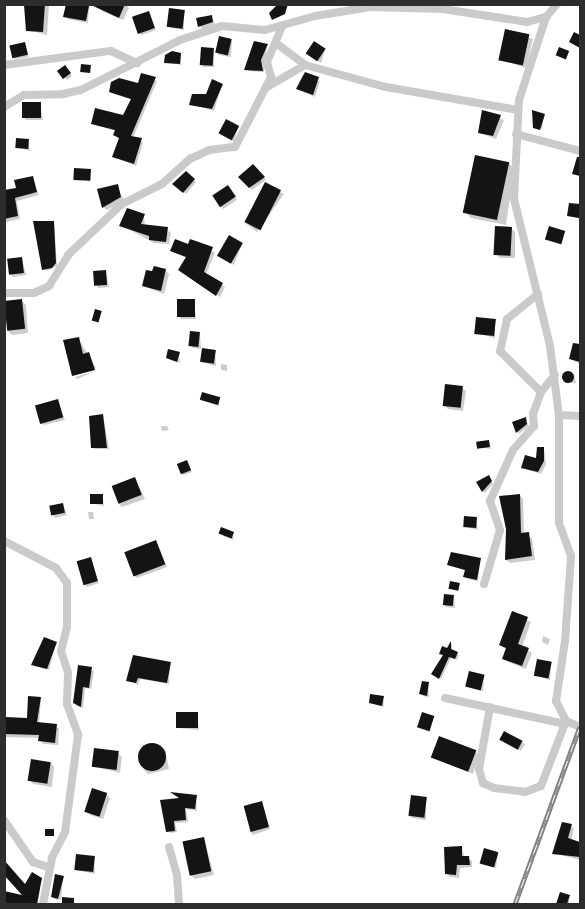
<!DOCTYPE html>
<style>
body{margin:0}
#map{position:relative;width:585px;height:909px;overflow:hidden;background:#fff;font-family:Poppins,sans-serif}
div>[style]{position:absolute}
[style*='--x']{left:calc(var(--x)*1px);top:calc(var(--y)*1px);width:calc(var(--w)*1px);rotate:calc(var(--a)*1deg)}
.shadow>*{inset:0;background:#0003}
.building>*{inset:0;background:#141414;transform-origin:0 0}
.round{border-radius:50%}
.street>*{height:8px;margin:-4px;padding:0 4px;transform-origin:4px;border-radius:4px;background:#cacaca}
.rail>*{height:5px;margin-top:-2.5px;transform-origin:0;background:repeating-linear-gradient(90deg,#fff 0 9px,#828282 0 18px);box-sizing:border-box;border-block:2px solid #828282}
span{translate:-50% -50%;white-space:nowrap;text-align:center;line-height:1.15;-webkit-text-stroke:6px #fff;paint-order:stroke}
.frame{position:absolute;inset:0;border:6px solid #2d2d2d;pointer-events:none}
</style>
<div id="map">
<div class="shadow">
<i style="clip-path:polygon(30px 4px,49px 6px,47px 35px,28px 30px)"></i>
<i style="clip-path:polygon(67px 4px,89px 7px,88px 23px,67px 19px)"></i>
<i style="clip-path:polygon(100px 4px,125px 4px,129px 8px,123px 20px,102px 11px)"></i>
<i style="clip-path:polygon(184px 11px,184px 30px,171px 28px,168px 26px)"></i>
<i style="clip-path:polygon(149px 13px,156px 30px,142px 35px,139px 33px)"></i>
<i style="clip-path:polygon(211px 16px,215px 24px,202px 29px,200px 26px)"></i>
<i style="clip-path:polygon(506px 31px,533px 39px,526px 68px,500px 59px)"></i>
<i style="clip-path:polygon(232px 40px,231px 57px,219px 55px,217px 53px)"></i>
<i style="clip-path:polygon(25px 43px,29px 57px,15px 59px,13px 57px)"></i>
<i style="clip-path:polygon(267px 45px,264px 72px,248px 71px,246px 62px,251px 63px)"></i>
<i style="clip-path:polygon(213px 49px,214px 67px,203px 67px,201px 64px)"></i>
<i style="clip-path:polygon(325px 50px,321px 63px,310px 56px)"></i>
<i style="clip-path:polygon(181px 54px,181px 65px,165px 62px)"></i>
<i style="clip-path:polygon(67px 69px,72px 76px,67px 80px,59px 71px)"></i>
<i style="clip-path:polygon(142px 75px,157px 81px,133px 138px,143px 142px,136px 166px,114px 156px,120px 138px,116px 131px,93px 124px,124px 117px,132px 100px,110px 92px,139px 85px)"></i>
<i style="clip-path:polygon(302px 76px,320px 81px,315px 97px,297px 89px)"></i>
<i style="clip-path:polygon(222px 85px,214px 111px,191px 104px,207px 96px)"></i>
<i style="clip-path:polygon(40px 103px,43px 120px,26px 120px,24px 118px)"></i>
<i style="clip-path:polygon(484px 112px,504px 120px,496px 139px,480px 133px)"></i>
<i style="clip-path:polygon(544px 115px,542px 129px,535px 127px)"></i>
<i style="clip-path:polygon(238px 127px,234px 142px,222px 135px)"></i>
<i style="clip-path:polygon(28px 141px,30px 151px,17px 147px)"></i>
<i style="clip-path:polygon(509px 163px,514px 169px,506px 225px,471px 218px,465px 212px)"></i>
<i style="clip-path:polygon(253px 166px,266px 180px,252px 190px,241px 177px)"></i>
<i style="clip-path:polygon(186px 173px,196px 182px,186px 194px,174px 184px)"></i>
<i style="clip-path:polygon(32px 178px,39px 195px,17px 201px,20px 219px,6px 222px,4px 191px,18px 189px)"></i>
<i style="clip-path:polygon(265px 184px,284px 194px,257px 232px,244px 222px)"></i>
<i style="clip-path:polygon(117px 186px,124px 201px,107px 210px,103px 207px)"></i>
<i style="clip-path:polygon(230px 189px,237px 200px,223px 209px,214px 196px)"></i>
<i style="clip-path:polygon(570px 204px,580px 206px,580px 219px,569px 215px)"></i>
<i style="clip-path:polygon(144px 216px,145px 226px,171px 232px,169px 244px,154px 243px,121px 225px)"></i>
<i style="clip-path:polygon(54px 222px,57px 266px,46px 271px,35px 223px)"></i>
<i style="clip-path:polygon(511px 228px,515px 232px,515px 258px,500px 258px,496px 254px)"></i>
<i style="clip-path:polygon(564px 232px,562px 245px,547px 238px)"></i>
<i style="clip-path:polygon(242px 244px,234px 265px,220px 256px)"></i>
<i style="clip-path:polygon(189px 246px,215px 252px,206px 275px,225px 287px,220px 297px,183px 273px,187px 258px,172px 251px)"></i>
<i style="clip-path:polygon(22px 259px,26px 275px,13px 277px,11px 274px)"></i>
<i style="clip-path:polygon(165px 270px,169px 274px,164px 294px,143px 286px)"></i>
<i style="clip-path:polygon(106px 271px,109px 287px,98px 288px,96px 285px)"></i>
<i style="clip-path:polygon(194px 300px,196px 319px,181px 319px,178px 316px)"></i>
<i style="clip-path:polygon(22px 301px,26px 305px,28px 333px,12px 335px,8px 331px)"></i>
<i style="clip-path:polygon(495px 321px,495px 338px,476px 333px)"></i>
<i style="clip-path:polygon(200px 333px,201px 349px,193px 348px,191px 346px)"></i>
<i style="clip-path:polygon(78px 338px,96px 368px,74px 376px,65px 341px)"></i>
<i style="clip-path:polygon(574px 344px,580px 346px,580px 364px,571px 359px)"></i>
<i style="clip-path:polygon(215px 352px,216px 366px,201px 362px)"></i>
<i style="clip-path:polygon(179px 354px,180px 363px,167px 358px)"></i>
<i style="clip-path:polygon(221px 364px,227px 365px,227px 371px,221px 370px)"></i>
<i style="clip-path:polygon(96px 371px,77px 379px,75px 377px)"></i>
<i style="clip-path:polygon(562px 373px,574px 374px,576px 383px,565px 383px)"></i>
<i style="clip-path:polygon(462px 388px,466px 391px,463px 411px,448px 409px,444px 405px)"></i>
<i style="clip-path:polygon(219px 398px,219px 406px,202px 400px)"></i>
<i style="clip-path:polygon(58px 401px,65px 420px,44px 425px,41px 422px)"></i>
<i style="clip-path:polygon(103px 416px,109px 449px,95px 449px,92px 447px)"></i>
<i style="clip-path:polygon(525px 419px,529px 426px,519px 434px,514px 423px)"></i>
<i style="clip-path:polygon(161px 426px,167px 426px,169px 430px,162px 431px)"></i>
<i style="clip-path:polygon(489px 441px,491px 449px,478px 447px)"></i>
<i style="clip-path:polygon(544px 448px,546px 464px,541px 474px,525px 469px,523px 467px,538px 460px)"></i>
<i style="clip-path:polygon(187px 462px,192px 472px,184px 475px,182px 473px)"></i>
<i style="clip-path:polygon(135px 478px,145px 499px,122px 507px,118px 503px)"></i>
<i style="clip-path:polygon(491px 479px,493px 484px,485px 493px,483px 491px)"></i>
<i style="clip-path:polygon(102px 495px,104px 506px,91px 503px)"></i>
<i style="clip-path:polygon(520px 495px,523px 499px,524px 534px,532px 538px,535px 560px,510px 563px,506px 560px)"></i>
<i style="clip-path:polygon(63px 504px,67px 515px,55px 518px,53px 515px)"></i>
<i style="clip-path:polygon(88px 512px,93px 512px,94px 519px,89px 519px)"></i>
<i style="clip-path:polygon(476px 519px,478px 530px,465px 527px)"></i>
<i style="clip-path:polygon(222px 529px,233px 534px,234px 540px,223px 536px)"></i>
<i style="clip-path:polygon(156px 541px,167px 567px,137px 578px,133px 574px)"></i>
<i style="clip-path:polygon(90px 558px,99px 583px,87px 587px,85px 585px)"></i>
<i style="clip-path:polygon(480px 560px,478px 581px,467px 579px,466px 571px,449px 564px)"></i>
<i style="clip-path:polygon(454px 596px,455px 608px,446px 607px,444px 605px)"></i>
<i style="clip-path:polygon(512px 613px,531px 622px,522px 647px,532px 653px,526px 669px,508px 662px,504px 659px,507px 650px,500px 645px)"></i>
<i style="clip-path:polygon(543px 636px,550px 639px,548px 645px,542px 642px)"></i>
<i style="clip-path:polygon(56px 643px,49px 670px,35px 666px,33px 664px)"></i>
<i style="clip-path:polygon(452px 643px,452px 651px,459px 655px,457px 660px,451px 658px,441px 679px,435px 675px,444px 656px,441px 654px)"></i>
<i style="clip-path:polygon(551px 663px,550px 680px,535px 675px)"></i>
<i style="clip-path:polygon(170px 664px,169px 684px,140px 679px,138px 685px,127px 680px)"></i>
<i style="clip-path:polygon(80px 667px,94px 671px,91px 689px,85px 688px,83px 708px,76px 706px)"></i>
<i style="clip-path:polygon(484px 677px,483px 691px,466px 685px)"></i>
<i style="clip-path:polygon(428px 684px,429px 697px,423px 696px,421px 694px)"></i>
<i style="clip-path:polygon(41px 698px,39px 724px,59px 728px,58px 745px,43px 744px,40px 738px,4px 737px,4px 719px,29px 719px)"></i>
<i style="clip-path:polygon(383px 698px,384px 707px,370px 703px)"></i>
<i style="clip-path:polygon(197px 713px,199px 730px,177px 728px)"></i>
<i style="clip-path:polygon(433px 718px,430px 732px,418px 726px)"></i>
<i style="clip-path:polygon(501px 740px,522px 742px,525px 744px,521px 751px)"></i>
<i style="clip-path:polygon(142px 745px,165px 749px,169px 769px,148px 774px,144px 770px)"></i>
<i style="clip-path:polygon(475px 751px,479px 755px,473px 774px,433px 757px)"></i>
<i style="clip-path:polygon(118px 753px,122px 757px,120px 773px,93px 766px)"></i>
<i style="clip-path:polygon(51px 763px,54px 767px,52px 787px,33px 784px,30px 780px)"></i>
<i style="clip-path:polygon(106px 794px,110px 798px,103px 819px,90px 815px,86px 811px)"></i>
<i style="clip-path:polygon(196px 797px,197px 811px,186px 809px,188px 822px,175px 823px,177px 832px,170px 833px,162px 801px)"></i>
<i style="clip-path:polygon(426px 798px,426px 820px,412px 818px,409px 816px)"></i>
<i style="clip-path:polygon(262px 802px,270px 829px,253px 835px,251px 832px)"></i>
<i style="clip-path:polygon(571px 826px,574px 829px,571px 841px,580px 843px,580px 860px,554px 853px)"></i>
<i style="clip-path:polygon(204px 839px,214px 875px,195px 879px,191px 875px)"></i>
<i style="clip-path:polygon(461px 847px,465px 858px,472px 861px,472px 867px,460px 868px,459px 878px,450px 877px,446px 873px)"></i>
<i style="clip-path:polygon(498px 853px,496px 868px,482px 863px)"></i>
<i style="clip-path:polygon(94px 857px,95px 874px,76px 870px)"></i>
<i style="clip-path:polygon(63px 878px,61px 900px,55px 899px,52px 897px)"></i>
<i style="clip-path:polygon(41px 879px,38px 904px,4px 904px,4px 892px,26px 898px,26px 886px)"></i>
<i style="clip-path:polygon(569px 896px,569px 904px,558px 904px)"></i>
</div>
<div class="building">
<i style="clip-path:polygon(45px 4px,43px 32px,26px 31px,24px 5px)"></i>
<i style="clip-path:polygon(66px 4px,89px 6px,86px 21px,63px 17px)"></i>
<i style="clip-path:polygon(89px 4px,125px 4px,119px 18px)"></i>
<i style="clip-path:polygon(278px 4px,288px 4px,285px 14px,272px 20px,269px 13px)"></i>
<i style="left:169px;top:8px;width:16px;height:19px;rotate:7deg"></i>
<i style="left:149px;top:11px;width:18px;height:18px;rotate:71deg"></i>
<i style="clip-path:polygon(212px 15px,213px 22px,198px 27px,196px 18px)"></i>
<i style="left:505px;top:29px;width:25px;height:32px;rotate:12deg"></i>
<i style="clip-path:polygon(574px 32px,580px 35px,580px 48px,569px 42px)"></i>
<i style="left:219px;top:36px;width:13px;height:17px;rotate:13deg"></i>
<i style="clip-path:polygon(254px 41px,268px 44px,261px 60px,263px 71px,244px 70px)"></i>
<i style="left:314px;top:41px;width:14px;height:15px;rotate:34deg"></i>
<i style="left:25px;top:42px;width:13px;height:16px;rotate:77deg"></i>
<i style="left:201px;top:47px;width:13px;height:18px;rotate:4deg"></i>
<i style="left:559px;top:47px;width:11px;height:9px;rotate:22deg"></i>
<i style="clip-path:polygon(172px 51px,181px 53px,180px 64px,164px 63px,165px 55px)"></i>
<i style="left:81px;top:64px;width:10px;height:8px;rotate:6deg"></i>
<i style="left:65px;top:65px;width:10px;height:10px;rotate:53deg"></i>
<i style="clip-path:polygon(305px 72px,319px 77px,313px 95px,296px 89px)"></i>
<i style="clip-path:polygon(141px 73px,156px 77px,131px 136px,142px 138px,134px 164px,112px 157px,119px 138px,113px 135px,115px 130px,91px 124px,95px 108px,123px 115px,131px 99px,109px 92px,111px 82px,119px 78px,138px 83px)"></i>
<i style="clip-path:polygon(212px 79px,223px 84px,212px 109px,189px 105px,192px 94px,206px 94px)"></i>
<i style="left:41px;top:102px;width:16px;height:19px;rotate:90deg"></i>
<i style="clip-path:polygon(482px 110px,501px 115px,493px 136px,478px 133px)"></i>
<i style="clip-path:polygon(532px 110px,545px 114px,540px 130px,533px 128px)"></i>
<i style="left:226px;top:119px;width:15px;height:16px;rotate:28deg"></i>
<i style="left:16px;top:138px;width:13px;height:10px;rotate:4deg"></i>
<i style="left:475px;top:155px;width:35px;height:59px;rotate:12deg"></i>
<i style="clip-path:polygon(577px 157px,580px 157px,580px 176px,572px 174px)"></i>
<i style="clip-path:polygon(253px 164px,265px 177px,249px 188px,238px 177px)"></i>
<i style="left:74px;top:168px;width:17px;height:12px;rotate:3deg"></i>
<i style="clip-path:polygon(186px 171px,195px 179px,183px 193px,172px 184px)"></i>
<i style="clip-path:polygon(33px 176px,37px 192px,15px 198px,18px 216px,4px 219px,4px 190px,16px 188px,14px 180px)"></i>
<i style="left:265px;top:182px;width:18px;height:45px;rotate:27deg"></i>
<i style="clip-path:polygon(118px 184px,121px 197px,102px 208px,97px 189px)"></i>
<i style="left:228px;top:185px;width:14px;height:19px;rotate:56deg"></i>
<i style="clip-path:polygon(569px 203px,580px 204px,579px 218px,567px 216px)"></i>
<i style="clip-path:polygon(127px 208px,145px 214px,141px 224px,168px 227px,166px 242px,149px 240px,149px 236px,119px 226px)"></i>
<i style="clip-path:polygon(33px 221px,54px 221px,56px 263px,52px 268px,42px 270px)"></i>
<i style="left:495px;top:226px;width:17px;height:29px;rotate:3deg"></i>
<i style="left:549px;top:226px;width:17px;height:14px;rotate:17deg"></i>
<i style="left:229px;top:235px;width:16px;height:24px;rotate:30deg"></i>
<i style="clip-path:polygon(175px 239px,188px 244px,190px 239px,213px 247px,204px 272px,223px 283px,216px 296px,178px 270px,186px 257px,170px 251px)"></i>
<i style="left:22px;top:257px;width:16px;height:15px;rotate:83deg"></i>
<i style="clip-path:polygon(154px 266px,166px 269px,161px 291px,142px 286px,146px 270px,152px 271px)"></i>
<i style="left:106px;top:270px;width:15px;height:13px;rotate:86deg"></i>
<i style="left:22px;top:299px;width:30px;height:18px;rotate:84deg"></i>
<i style="left:177px;top:299px;width:18px;height:18px"></i>
<i style="left:95px;top:309px;width:7px;height:12px;rotate:16deg"></i>
<i style="left:476px;top:317px;width:20px;height:17px;rotate:6deg"></i>
<i style="left:190px;top:331px;width:10px;height:15px;rotate:6deg"></i>
<i style="clip-path:polygon(79px 337px,83px 354px,89px 352px,95px 370px,72px 376px,63px 340px)"></i>
<i style="clip-path:polygon(573px 343px,580px 344px,580px 362px,569px 359px)"></i>
<i style="left:202px;top:348px;width:14px;height:14px;rotate:8deg"></i>
<i style="clip-path:polygon(168px 349px,180px 352px,177px 362px,166px 358px)"></i>
<i class="round" style="left:562px;top:371px;width:12px;height:12px"></i>
<i style="left:445px;top:384px;width:18px;height:22px;rotate:6deg"></i>
<i style="left:202px;top:392px;width:19px;height:8px;rotate:16deg"></i>
<i style="left:58px;top:399px;width:19px;height:24px;rotate:74deg"></i>
<i style="clip-path:polygon(103px 414px,107px 448px,91px 448px,89px 416px)"></i>
<i style="clip-path:polygon(526px 417px,527px 424px,516px 433px,512px 422px)"></i>
<i style="left:489px;top:440px;width:7px;height:13px;rotate:82deg"></i>
<i style="clip-path:polygon(537px 447px,544px 447px,544px 461px,538px 472px,521px 468px,525px 455px,536px 458px)"></i>
<i style="left:187px;top:460px;width:11px;height:11px;rotate:68deg"></i>
<i style="clip-path:polygon(489px 475px,492px 481px,482px 492px,476px 482px)"></i>
<i style="left:135px;top:477px;width:19px;height:25px;rotate:69deg"></i>
<i style="left:90px;top:494px;width:13px;height:10px"></i>
<i style="clip-path:polygon(520px 494px,521px 533px,529px 532px,532px 556px,505px 560px,506px 529px,499px 496px)"></i>
<i style="left:63px;top:503px;width:10px;height:14px;rotate:79deg"></i>
<i style="left:464px;top:516px;width:13px;height:11px;rotate:4deg"></i>
<i style="left:221px;top:527px;width:14px;height:7px;rotate:21deg"></i>
<i style="left:156px;top:540px;width:26px;height:34px;rotate:69deg"></i>
<i style="clip-path:polygon(451px 552px,481px 558px,477px 580px,463px 577px,465px 570px,447px 565px)"></i>
<i style="left:91px;top:557px;width:25px;height:15px;rotate:74deg"></i>
<i style="left:450px;top:581px;width:10px;height:8px;rotate:11deg"></i>
<i style="left:444px;top:594px;width:10px;height:11px;rotate:6deg"></i>
<i style="clip-path:polygon(512px 611px,528px 617px,518px 644px,529px 648px,522px 666px,502px 659px,506px 648px,499px 645px)"></i>
<i style="clip-path:polygon(44px 637px,57px 642px,47px 669px,31px 665px)"></i>
<i style="clip-path:polygon(451px 641px,451px 649px,458px 652px,455px 659px,449px 657px,439px 679px,431px 674px,443px 655px,439px 654px,442px 646px,447px 648px)"></i>
<i style="clip-path:polygon(133px 655px,171px 662px,167px 683px,138px 678px,136px 683px,126px 681px)"></i>
<i style="left:537px;top:659px;width:15px;height:17px;rotate:11deg"></i>
<i style="clip-path:polygon(78px 665px,92px 667px,89px 688px,83px 687px,81px 707px,73px 703px)"></i>
<i style="left:469px;top:671px;width:16px;height:16px;rotate:14deg"></i>
<i style="clip-path:polygon(422px 681px,429px 682px,427px 696px,419px 694px)"></i>
<i style="clip-path:polygon(370px 694px,384px 696px,382px 706px,369px 703px)"></i>
<i style="clip-path:polygon(28px 696px,41px 697px,37px 722px,57px 724px,55px 743px,38px 741px,39px 735px,4px 734px,5px 717px,27px 718px)"></i>
<i style="left:176px;top:712px;width:22px;height:16px"></i>
<i style="left:422px;top:712px;width:13px;height:16px;rotate:18deg"></i>
<i style="left:504px;top:731px;width:21px;height:10px;rotate:28deg"></i>
<i style="left:439px;top:736px;width:40px;height:23px;rotate:21deg"></i>
<i class="round" style="left:138px;top:743px;width:28px;height:28px"></i>
<i style="left:94px;top:748px;width:25px;height:19px;rotate:7deg"></i>
<i style="left:31px;top:759px;width:20px;height:22px;rotate:9deg"></i>
<i style="left:92px;top:788px;width:16px;height:25px;rotate:18deg"></i>
<i style="clip-path:polygon(170px 792px,197px 795px,195px 809px,185px 808px,186px 820px,174px 821px,175px 831px,166px 832px,160px 800px,179px 798px)"></i>
<i style="left:411px;top:795px;width:16px;height:21px;rotate:7deg"></i>
<i style="left:262px;top:801px;width:27px;height:19px;rotate:75deg"></i>
<i style="clip-path:polygon(562px 822px,572px 824px,568px 838px,580px 842px,580px 857px,552px 854px)"></i>
<i style="left:45px;top:829px;width:9px;height:7px"></i>
<i style="left:204px;top:837px;width:35px;height:22px;rotate:78deg"></i>
<i style="clip-path:polygon(462px 846px,462px 856px,469px 856px,470px 865px,457px 865px,456px 875px,445px 874px,444px 847px)"></i>
<i style="left:484px;top:848px;width:15px;height:16px;rotate:16deg"></i>
<i style="left:76px;top:854px;width:19px;height:16px;rotate:6deg"></i>
<i style="clip-path:polygon(4px 860px,25px 884px,32px 872px,42px 878px,37px 904px,4px 904px,4px 891px,22px 895px,4px 875px)"></i>
<i style="clip-path:polygon(55px 874px,64px 876px,58px 899px,51px 897px)"></i>
<i style="clip-path:polygon(560px 892px,570px 895px,567px 904px,556px 904px)"></i>
<i style="clip-path:polygon(62px 897px,74px 898px,74px 904px,62px 904px)"></i>
</div>
<div class="street">
<i style="--x:557;--y:4;--w:17;--a:130"></i>
<i style="--x:546;--y:17;--w:87;--a:108"></i>
<i style="--x:519;--y:100;--w:99;--a:92.9"></i>
<i style="--x:514;--y:199;--w:151;--a:76.2"></i>
<i style="--x:550;--y:346;--w:70;--a:82.6"></i>
<i style="--x:559;--y:415;--w:108;--a:90"></i>
<i style="--x:559;--y:523;--w:35;--a:70"></i>
<i style="--x:571;--y:556;--w:85;--a:94"></i>
<i style="--x:565;--y:641;--w:61;--a:98.5"></i>
<i style="--x:556;--y:701;--w:22;--a:63"></i>
<i style="--x:566;--y:721;--w:15;--a:23"></i>
<i style="--x:276;--y:43;--w:36;--a:37"></i>
<i style="--x:305;--y:65;--w:84;--a:15.2"></i>
<i style="--x:386;--y:87;--w:134;--a:9.9"></i>
<i style="--x:4;--y:65;--w:108;--a:-7.5"></i>
<i style="--x:111;--y:51;--w:29;--a:25"></i>
<i style="--x:267;--y:87;--w:44;--a:-30.1"></i>
<i style="--x:4;--y:107;--w:23;--a:-31"></i>
<i style="--x:24;--y:95;--w:39;--a:-1"></i>
<i style="--x:63;--y:94;--w:18;--a:-13"></i>
<i style="--x:81;--y:90;--w:111;--a:-26.8"></i>
<i style="--x:180;--y:40;--w:44;--a:-18.4"></i>
<i style="--x:222;--y:26;--w:43;--a:5.3"></i>
<i style="--x:265;--y:30;--w:52;--a:-15.6"></i>
<i style="--x:315;--y:16;--w:56;--a:-9.3"></i>
<i style="--x:370;--y:7;--w:73;--a:1.6"></i>
<i style="--x:443;--y:9;--w:85;--a:8.8"></i>
<i style="--x:527;--y:22;--w:20;--a:-15"></i>
<i style="--x:516;--y:134;--w:66;--a:14.9"></i>
<i style="--x:4;--y:293;--w:30;--a:0"></i>
<i style="--x:34;--y:293;--w:17;--a:-25"></i>
<i style="--x:49;--y:286;--w:36;--a:-58"></i>
<i style="--x:68;--y:255;--w:74;--a:-43.4"></i>
<i style="--x:122;--y:204;--w:45;--a:-26.6"></i>
<i style="--x:162;--y:184;--w:38;--a:-42"></i>
<i style="--x:190;--y:159;--w:21;--a:-25"></i>
<i style="--x:209;--y:150;--w:26;--a:-7"></i>
<i style="--x:235;--y:147;--w:79;--a:-62.8"></i>
<i style="--x:271;--y:77;--w:16;--a:-105"></i>
<i style="--x:267;--y:62;--w:38;--a:-67"></i>
<i style="--x:538;--y:294;--w:40;--a:141"></i>
<i style="--x:507;--y:319;--w:33;--a:102"></i>
<i style="--x:500;--y:351;--w:58;--a:45"></i>
<i style="--x:559;--y:415;--w:21;--a:3"></i>
<i style="--x:4;--y:541;--w:59;--a:27.4"></i>
<i style="--x:56;--y:568;--w:19;--a:54"></i>
<i style="--x:67;--y:583;--w:44;--a:90"></i>
<i style="--x:67;--y:627;--w:25;--a:104"></i>
<i style="--x:61;--y:651;--w:23;--a:72"></i>
<i style="--x:68;--y:673;--w:31;--a:92"></i>
<i style="--x:67;--y:704;--w:33;--a:70"></i>
<i style="--x:78;--y:735;--w:98;--a:97.6"></i>
<i style="--x:65;--y:832;--w:29;--a:117"></i>
<i style="--x:52;--y:858;--w:47;--a:101.1"></i>
<i style="--x:484;--y:584;--w:56;--a:-73.5"></i>
<i style="--x:500;--y:530;--w:31;--a:-109"></i>
<i style="--x:490;--y:501;--w:56;--a:-65.7"></i>
<i style="--x:513;--y:450;--w:32;--a:-49"></i>
<i style="--x:534;--y:426;--w:12;--a:-95"></i>
<i style="--x:533;--y:414;--w:23;--a:-70"></i>
<i style="--x:541;--y:392;--w:22;--a:-51"></i>
<i style="--x:445;--y:698;--w:123;--a:12.2"></i>
<i style="--x:490;--y:707;--w:63;--a:100.1"></i>
<i style="--x:479;--y:769;--w:15;--a:74"></i>
<i style="--x:483;--y:783;--w:12;--a:24"></i>
<i style="--x:494;--y:788;--w:31;--a:7"></i>
<i style="--x:525;--y:792;--w:17;--a:-21"></i>
<i style="--x:541;--y:786;--w:70;--a:-69"></i>
<i style="--x:4;--y:820;--w:51;--a:55.4"></i>
<i style="--x:33;--y:862;--w:18;--a:19"></i>
<i style="--x:169;--y:847;--w:29;--a:74"></i>
<i style="--x:177;--y:875;--w:29;--a:86"></i>
</div>
<div class="rail">
<i style="--x:515;--y:904;--w:189;--a:-69.9"></i>
</div>
<div class="frame"></div>
</div>
